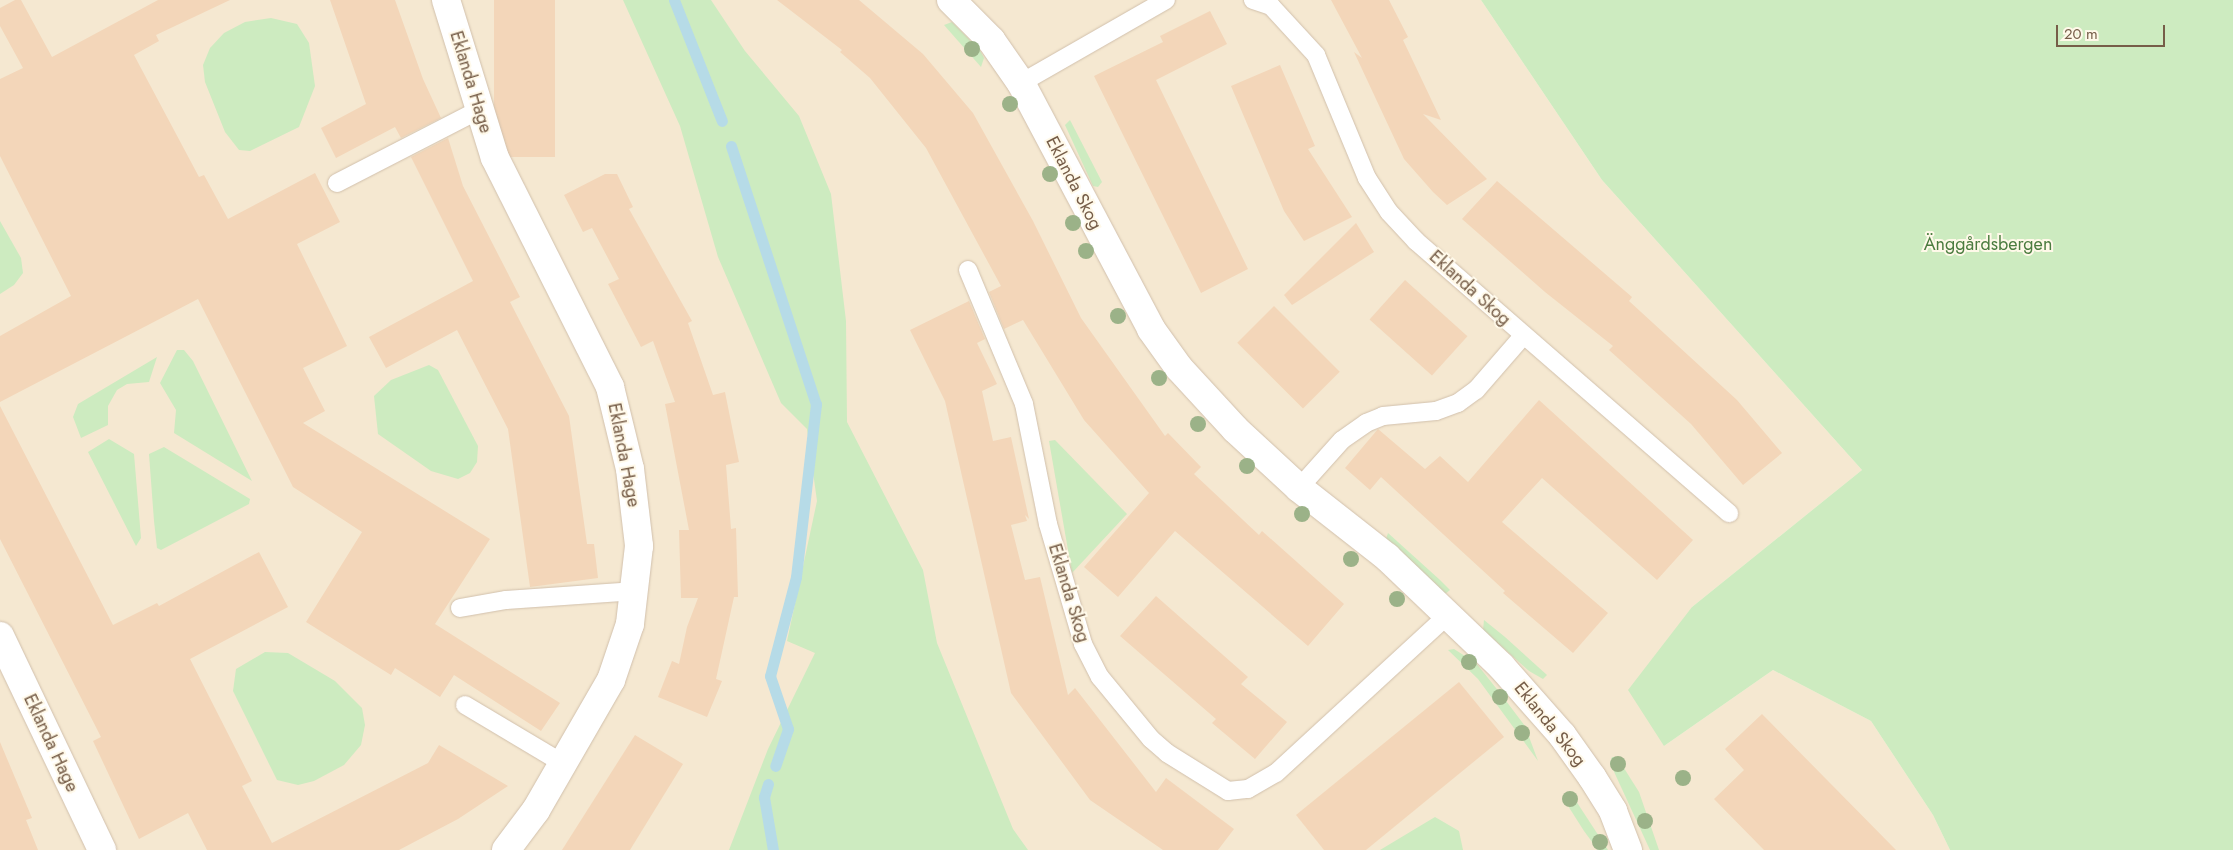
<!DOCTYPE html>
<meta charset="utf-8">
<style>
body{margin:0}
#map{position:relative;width:2233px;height:850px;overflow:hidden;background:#fdf5e2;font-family:Jost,sans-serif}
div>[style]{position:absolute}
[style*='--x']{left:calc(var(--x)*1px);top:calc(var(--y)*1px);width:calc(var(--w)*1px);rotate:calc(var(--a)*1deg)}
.residential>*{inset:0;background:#f5e8d1}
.green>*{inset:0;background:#cdebc0}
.stream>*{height:11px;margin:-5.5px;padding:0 5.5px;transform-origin:5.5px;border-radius:5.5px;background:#b6dbe7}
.building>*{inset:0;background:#f3d6b9;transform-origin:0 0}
.roads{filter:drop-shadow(0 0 1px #d1c0ac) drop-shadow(0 0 1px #d1c0ac)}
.lane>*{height:18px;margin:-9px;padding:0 9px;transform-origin:9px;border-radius:9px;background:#fff}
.street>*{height:28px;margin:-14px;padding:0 14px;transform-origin:14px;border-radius:14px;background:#fff}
.trees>*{width:16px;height:16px;margin:-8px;border-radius:50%;background:#9bb288}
span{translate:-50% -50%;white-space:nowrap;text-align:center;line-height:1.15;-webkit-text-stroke:4px #fff9e9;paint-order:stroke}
.street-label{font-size:18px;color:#765d48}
.park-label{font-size:18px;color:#4b7c3f}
.scale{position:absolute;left:2056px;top:25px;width:109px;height:22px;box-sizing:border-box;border:2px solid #765d48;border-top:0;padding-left:6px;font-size:15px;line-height:18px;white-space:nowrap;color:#765d48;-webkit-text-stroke:4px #fff9e9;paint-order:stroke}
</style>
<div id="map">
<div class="residential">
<i style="clip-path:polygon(0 0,1481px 0,1602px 180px,1862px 470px,1692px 607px,1664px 746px,1773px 670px,1871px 721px,1933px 815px,1950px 850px,0 850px)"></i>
</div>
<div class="green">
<i style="clip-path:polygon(623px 0,711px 0,745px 51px,799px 116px,831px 194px,846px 321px,847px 422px,923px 570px,937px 643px,1013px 829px,1028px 850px,729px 850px,768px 749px,815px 653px,787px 641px,817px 501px,807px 429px,781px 403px,718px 257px,680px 126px)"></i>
<i style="clip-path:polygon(1481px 0,2233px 0,2233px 850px,1950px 850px,1933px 815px,1871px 721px,1773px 670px,1664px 746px,1628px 690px,1692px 607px,1862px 470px,1602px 180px)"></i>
<i style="clip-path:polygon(271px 18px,297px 24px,309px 43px,315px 86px,299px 127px,250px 151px,239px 150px,225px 132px,205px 82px,203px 65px,210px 48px,224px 33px,245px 22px)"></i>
<i style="clip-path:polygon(952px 22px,980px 50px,984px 58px,981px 67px,944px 25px)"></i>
<i style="clip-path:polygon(1070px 120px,1102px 182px,1098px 187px,1093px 186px,1065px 125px)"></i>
<i style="clip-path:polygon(0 221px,21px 258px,23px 273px,14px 285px,0 294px)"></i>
<i style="clip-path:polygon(177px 350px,184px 350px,193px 361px,252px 481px,174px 433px,176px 410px,160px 383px)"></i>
<i style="clip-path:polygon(157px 357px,149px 382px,127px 384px,117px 390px,108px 406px,108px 425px,81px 438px,73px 417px,78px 404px)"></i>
<i style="clip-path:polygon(429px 365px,438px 370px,478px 446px,477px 462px,470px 473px,458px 479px,431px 471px,378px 434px,374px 396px,391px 380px)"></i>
<i style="clip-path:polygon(109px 439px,134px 454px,141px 538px,136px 546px,88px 452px)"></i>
<i style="clip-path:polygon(1055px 440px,1127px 514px,1072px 573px,1049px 441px)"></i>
<i style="clip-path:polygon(164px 447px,250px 499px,249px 504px,161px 550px,157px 548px,154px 521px,149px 454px)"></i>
<i style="clip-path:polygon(1388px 533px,1440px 580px,1450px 590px,1445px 594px,1385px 542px)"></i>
<i style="clip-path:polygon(1484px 620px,1505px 637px,1547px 675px,1543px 679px,1529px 671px,1483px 630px)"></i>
<i style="clip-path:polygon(1454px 649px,1476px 663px,1500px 693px,1525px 726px,1538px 761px,1478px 679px,1448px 650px)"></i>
<i style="clip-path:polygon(265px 652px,288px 653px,335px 681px,362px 708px,365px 725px,361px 745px,344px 765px,314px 781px,298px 785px,277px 780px,233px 691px,236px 669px)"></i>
<i style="clip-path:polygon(1612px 757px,1617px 757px,1639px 792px,1659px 850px,1650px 850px,1610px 763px)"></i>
<i style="clip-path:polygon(1568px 793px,1576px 801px,1608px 850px,1598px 850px,1584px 831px,1563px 798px)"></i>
<i style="clip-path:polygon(1435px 817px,1459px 831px,1463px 850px,1380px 850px)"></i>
</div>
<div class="stream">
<i style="--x:674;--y:0;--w:130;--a:68.4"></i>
<i style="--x:731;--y:146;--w:272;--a:71.8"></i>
<i style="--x:816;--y:404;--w:174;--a:96.6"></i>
<i style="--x:796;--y:577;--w:102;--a:104.7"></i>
<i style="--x:770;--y:676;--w:56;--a:71.2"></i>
<i style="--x:788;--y:729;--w:39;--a:109"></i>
<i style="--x:768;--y:784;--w:14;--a:107"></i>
<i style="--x:764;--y:797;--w:54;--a:80.4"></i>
</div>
<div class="building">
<i style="clip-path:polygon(15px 0,21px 0,52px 57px,158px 0,230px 0,156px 35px,159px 41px,134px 55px,199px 177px,204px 175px,228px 219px,315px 173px,340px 222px,297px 244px,347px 346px,303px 368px,325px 411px,303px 423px,490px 539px,435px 624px,560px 703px,541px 731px,454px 675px,440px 697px,395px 668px,391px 675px,306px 622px,362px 532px,293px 487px,198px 299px,0 402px,0 336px,71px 296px,0 156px,0 79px,23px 68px,0 26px,0 8px)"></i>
<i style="clip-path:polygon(330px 0,395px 0,423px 79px,441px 118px,401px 138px,395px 127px,336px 158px,321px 128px,366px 104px)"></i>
<i style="left:494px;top:0;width:61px;height:157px"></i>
<i style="clip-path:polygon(777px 0,859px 0,923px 54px,973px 113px,1033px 221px,1081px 318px,1165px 436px,1168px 433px,1201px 467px,1194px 474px,1259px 535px,1262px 531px,1344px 604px,1308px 646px,1175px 531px,1118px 597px,1084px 567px,1149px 493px,1084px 420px,1023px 320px,1004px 329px,989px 292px,1001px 286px,926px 148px,870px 78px,840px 52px,842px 50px)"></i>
<i style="clip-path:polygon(1331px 0,1389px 0,1408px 37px,1403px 40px,1441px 120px,1423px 114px,1487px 179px,1447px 205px,1433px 192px,1404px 159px,1354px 52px,1362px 58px)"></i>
<i style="clip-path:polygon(1210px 11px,1227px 44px,1156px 80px,1248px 269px,1201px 293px,1094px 76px,1163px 42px,1160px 36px)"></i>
<i style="clip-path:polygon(1280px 65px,1315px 146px,1308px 149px,1352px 217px,1304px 241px,1284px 211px,1231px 86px)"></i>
<i style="clip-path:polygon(448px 138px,463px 186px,520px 297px,510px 302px,569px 416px,587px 544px,594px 544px,598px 578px,530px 587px,508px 429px,457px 330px,386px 368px,369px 337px,473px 281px,411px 157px)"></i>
<i style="clip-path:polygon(605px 174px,617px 174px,633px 207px,629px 209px,692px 321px,688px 323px,713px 395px,725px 392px,739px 462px,726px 465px,731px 529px,736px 528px,738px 597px,734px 597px,716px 679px,722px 681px,707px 717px,658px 697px,672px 661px,679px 664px,687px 627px,698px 598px,681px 598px,679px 530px,689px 530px,665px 404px,675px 402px,653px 341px,641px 347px,608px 284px,619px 279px,592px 228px,583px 232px,564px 195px)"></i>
<i style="clip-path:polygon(1497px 181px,1632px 297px,1629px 301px,1737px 400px,1782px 453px,1743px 485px,1691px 424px,1609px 350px,1613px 346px,1545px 292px,1462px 219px)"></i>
<i style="clip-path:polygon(1356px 223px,1374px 252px,1292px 305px,1284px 295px)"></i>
<i style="left:1405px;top:280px;width:84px;height:53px;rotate:42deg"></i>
<i style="clip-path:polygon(969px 301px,985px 339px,977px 343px,997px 384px,982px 391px,993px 441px,1011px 437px,1029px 519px,1025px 515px,1027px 521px,1011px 525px,1025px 580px,1040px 577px,1068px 695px,1075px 688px,1156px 792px,1166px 778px,1234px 829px,1218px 850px,1163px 850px,1090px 800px,1011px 693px,945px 401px,910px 330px)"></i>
<i style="left:1274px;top:306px;width:93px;height:52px;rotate:45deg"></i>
<i style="clip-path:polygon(1539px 400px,1693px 540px,1657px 580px,1542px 478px,1502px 522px,1608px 613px,1573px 653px,1503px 593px,1505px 591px,1381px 477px,1370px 490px,1345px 468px,1378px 429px,1425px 469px,1440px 456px,1468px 482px)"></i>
<i style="clip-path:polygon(0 406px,113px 625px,157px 603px,159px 606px,259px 552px,288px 607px,190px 659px,252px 781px,242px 786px,272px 843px,428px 763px,439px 745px,508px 786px,458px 819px,399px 850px,207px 850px,188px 813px,139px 839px,93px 741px,101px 737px,0 539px)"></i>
<i style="clip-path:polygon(1156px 596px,1248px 677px,1241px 684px,1287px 722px,1255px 759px,1212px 723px,1216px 719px,1120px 636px)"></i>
<i style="clip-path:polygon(1459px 682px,1504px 737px,1366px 850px,1324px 850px,1296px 815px)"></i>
<i style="clip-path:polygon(1762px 714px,1896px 850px,1764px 850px,1714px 799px,1744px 770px,1725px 749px)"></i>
<i style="clip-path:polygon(635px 735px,683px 764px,630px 850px,562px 850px)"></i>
<i style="clip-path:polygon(0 742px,32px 818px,26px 820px,38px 850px,0 850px)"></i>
</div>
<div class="roads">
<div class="lane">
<i style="--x:1253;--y:0;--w:19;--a:18"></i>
<i style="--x:1271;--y:6;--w:67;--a:47.4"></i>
<i style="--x:1316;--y:55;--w:133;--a:67.5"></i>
<i style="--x:1367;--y:178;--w:40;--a:57.1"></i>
<i style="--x:1389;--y:212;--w:40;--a:47"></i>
<i style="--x:1416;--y:241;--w:415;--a:41"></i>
<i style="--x:1021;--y:83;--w:167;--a:-29.8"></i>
<i style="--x:337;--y:183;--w:160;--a:-27.2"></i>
<i style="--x:968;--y:270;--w:145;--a:67.3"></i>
<i style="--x:1024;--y:404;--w:122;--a:78.7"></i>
<i style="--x:1048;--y:524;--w:125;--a:73.7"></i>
<i style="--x:1083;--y:644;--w:37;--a:63"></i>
<i style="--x:1100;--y:677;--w:80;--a:50.6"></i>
<i style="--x:1151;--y:739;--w:21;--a:41"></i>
<i style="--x:1167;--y:753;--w:72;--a:31.9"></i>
<i style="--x:1228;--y:791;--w:20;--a:-6"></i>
<i style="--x:1248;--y:789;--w:32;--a:-30"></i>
<i style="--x:1276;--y:773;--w:235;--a:-42.6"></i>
<i style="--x:1299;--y:488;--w:64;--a:-48.1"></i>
<i style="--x:1342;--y:440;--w:29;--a:-35"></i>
<i style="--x:1366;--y:423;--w:18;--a:-22"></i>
<i style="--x:1383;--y:416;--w:53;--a:-5.4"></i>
<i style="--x:1436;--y:411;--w:23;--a:-20"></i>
<i style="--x:1458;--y:403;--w:22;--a:-36"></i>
<i style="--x:1476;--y:390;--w:72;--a:-49"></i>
<i style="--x:460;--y:608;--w:47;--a:-9.9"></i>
<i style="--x:506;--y:600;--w:130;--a:-4"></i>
<i style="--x:465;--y:705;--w:115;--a:30.8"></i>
</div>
<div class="street">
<i style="--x:446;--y:0;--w:165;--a:72.8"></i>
<i style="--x:495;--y:158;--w:256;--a:63.3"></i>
<i style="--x:610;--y:387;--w:84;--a:76.3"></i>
<i style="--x:630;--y:469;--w:78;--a:83.3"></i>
<i style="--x:639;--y:546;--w:79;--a:96.6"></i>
<i style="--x:630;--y:624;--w:59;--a:108.7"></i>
<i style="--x:611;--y:680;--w:150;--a:120"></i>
<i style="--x:536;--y:810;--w:50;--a:126.9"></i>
<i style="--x:951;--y:0;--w:57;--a:45"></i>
<i style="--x:991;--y:40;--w:52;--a:55.1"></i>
<i style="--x:1021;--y:83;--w:278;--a:62.1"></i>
<i style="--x:1151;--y:329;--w:48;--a:54.3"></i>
<i style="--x:1179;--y:368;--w:83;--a:47.4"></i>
<i style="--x:1235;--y:429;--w:87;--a:42.7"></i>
<i style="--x:1299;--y:488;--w:112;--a:38.1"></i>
<i style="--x:1387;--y:557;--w:158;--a:43.7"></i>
<i style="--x:1501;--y:666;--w:92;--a:48.5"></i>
<i style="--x:1562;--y:735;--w:52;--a:54.5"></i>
<i style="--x:1592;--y:777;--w:40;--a:58"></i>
<i style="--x:1613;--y:811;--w:42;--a:69"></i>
<i style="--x:0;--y:636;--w:237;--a:64.5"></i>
</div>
</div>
<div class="trees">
<i style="left:972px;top:49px"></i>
<i style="left:1010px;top:104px"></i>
<i style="left:1050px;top:174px"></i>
<i style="left:1073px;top:223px"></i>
<i style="left:1086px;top:251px"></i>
<i style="left:1118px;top:316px"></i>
<i style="left:1159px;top:378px"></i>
<i style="left:1198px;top:424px"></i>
<i style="left:1247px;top:466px"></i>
<i style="left:1302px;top:514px"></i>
<i style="left:1351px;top:559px"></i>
<i style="left:1397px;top:599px"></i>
<i style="left:1469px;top:662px"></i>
<i style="left:1500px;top:697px"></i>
<i style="left:1522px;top:733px"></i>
<i style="left:1618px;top:764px"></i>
<i style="left:1683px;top:778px"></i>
<i style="left:1570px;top:799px"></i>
<i style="left:1645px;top:821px"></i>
<i style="left:1600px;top:842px"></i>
</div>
<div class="street-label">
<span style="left:471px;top:82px;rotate:73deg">Eklanda Hage</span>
<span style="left:1074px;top:183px;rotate:63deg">Eklanda Skog</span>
<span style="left:1470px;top:288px;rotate:42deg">Eklanda Skog</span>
<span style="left:624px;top:455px;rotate:79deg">Eklanda Hage</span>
<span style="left:1069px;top:593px;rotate:73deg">Eklanda Skog</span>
<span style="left:1550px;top:724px;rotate:51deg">Eklanda Skog</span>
<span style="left:51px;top:743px;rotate:65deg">Eklanda Hage</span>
</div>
<div class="park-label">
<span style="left:1988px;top:244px">Änggårdsbergen</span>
</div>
<div class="scale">20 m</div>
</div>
